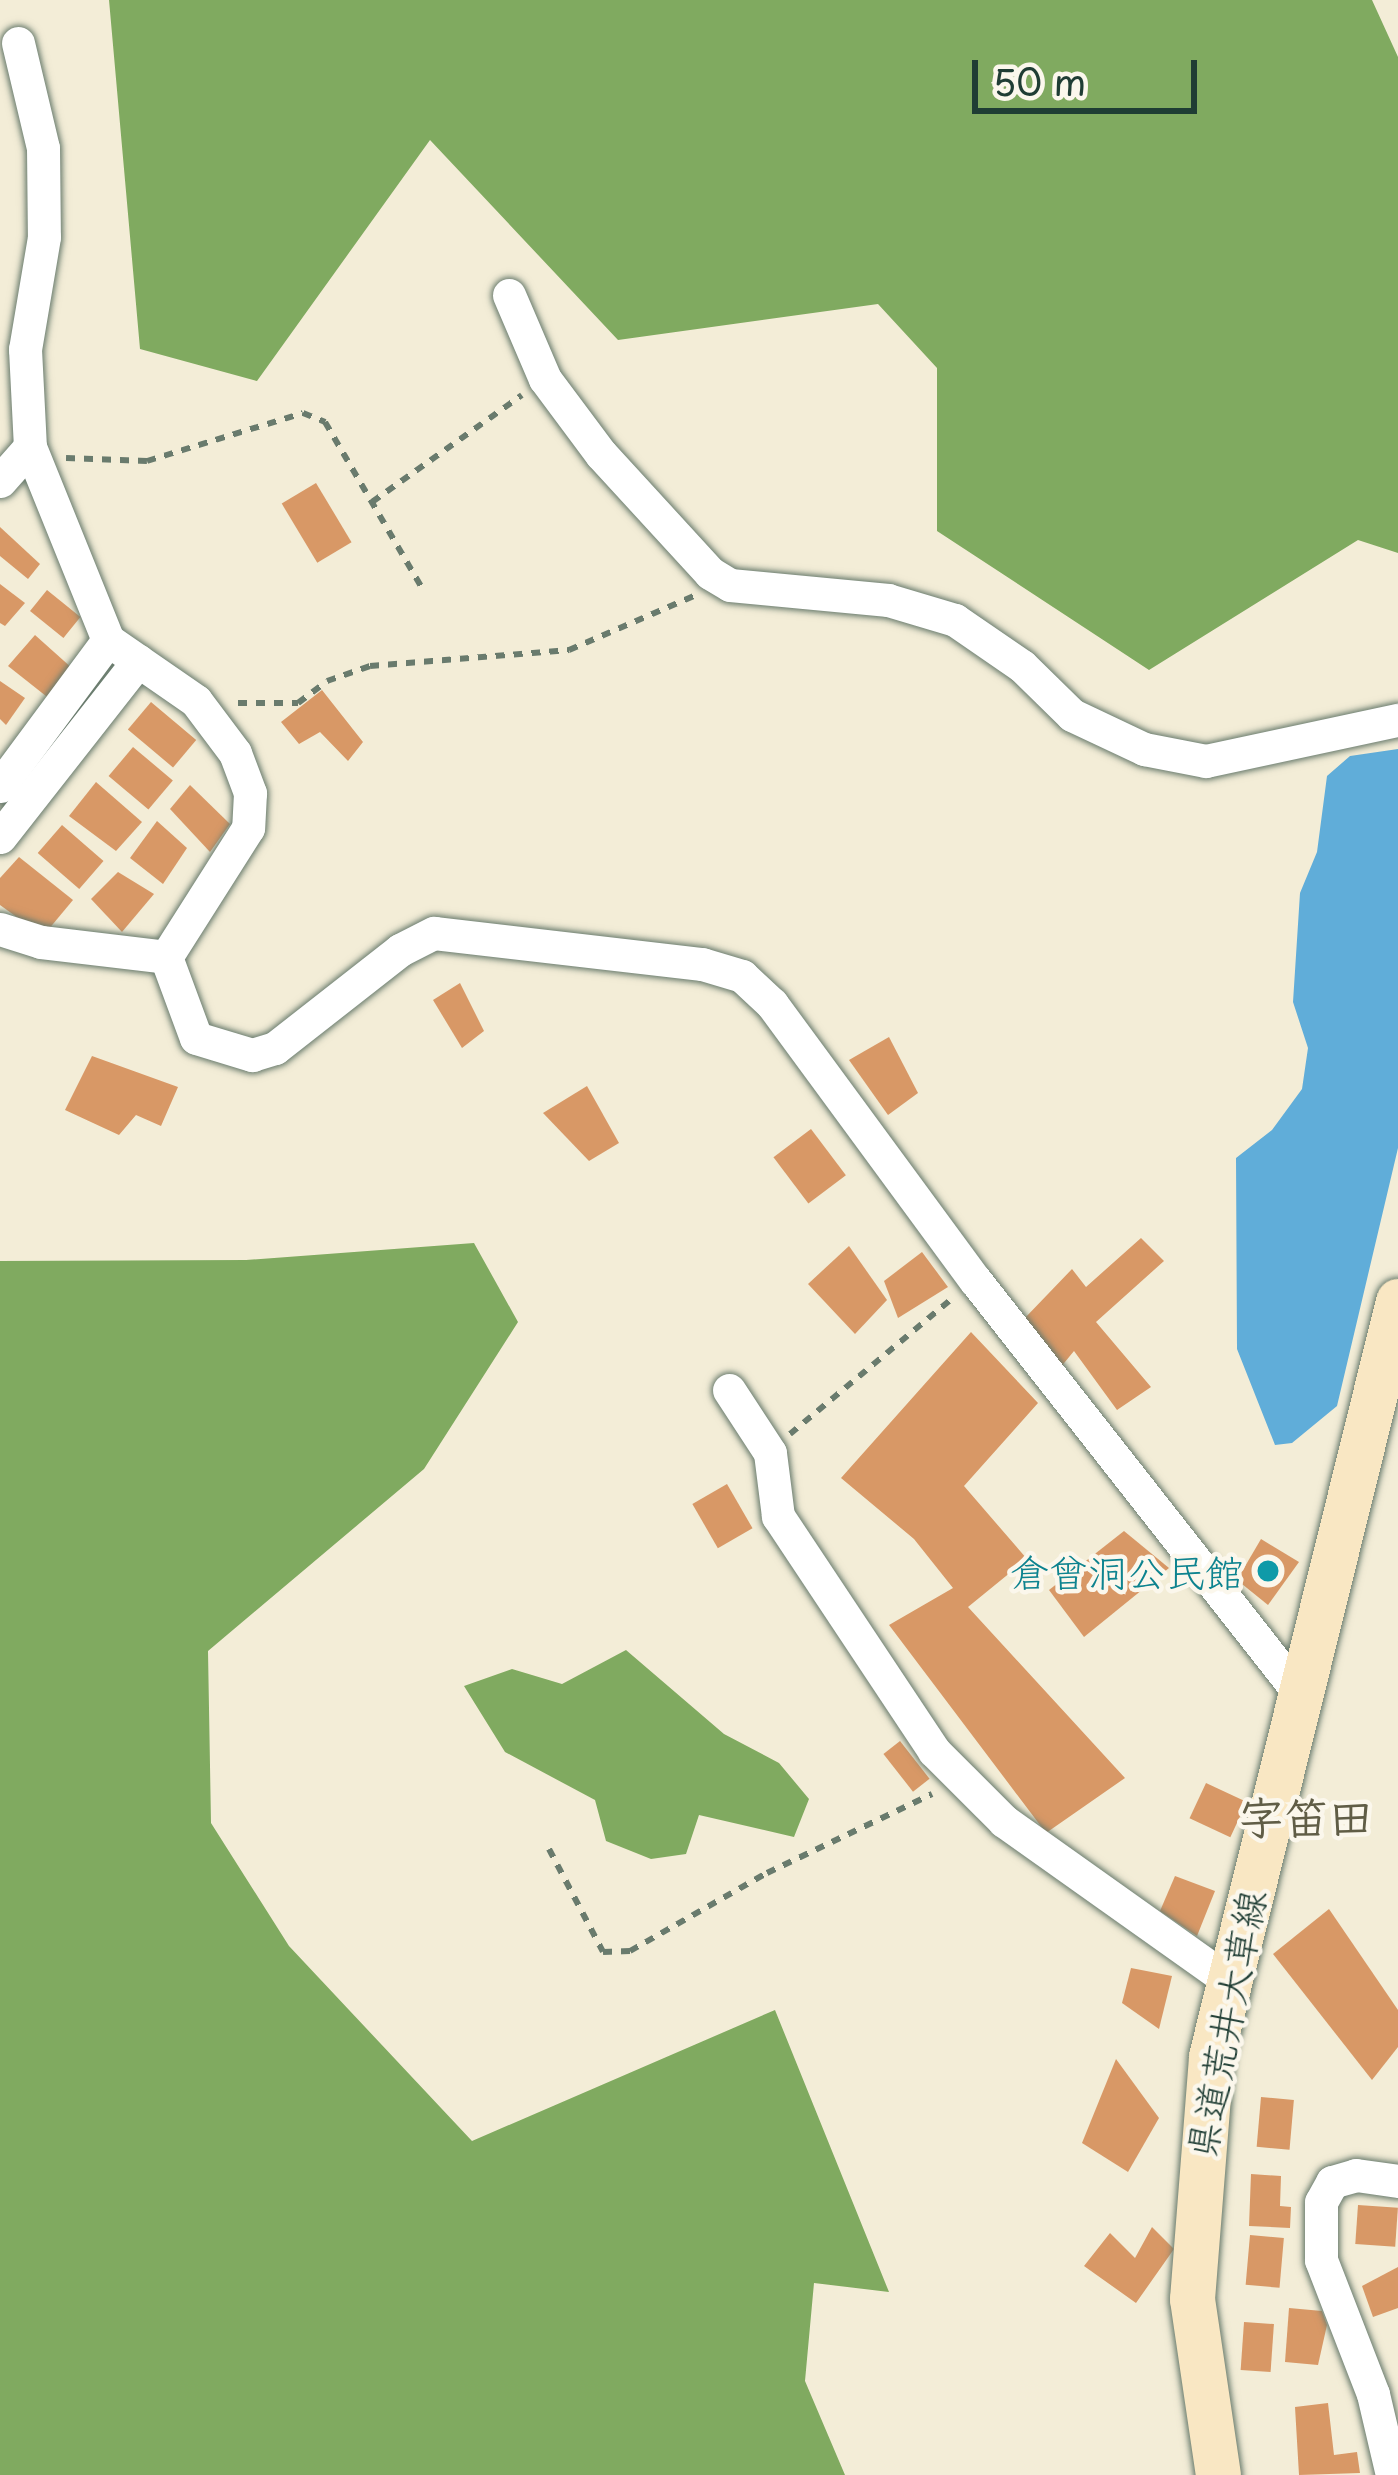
<!DOCTYPE html>
<meta charset="utf-8">
<style>
body{margin:0}
#map{position:relative;width:1398px;height:2475px;overflow:hidden;background:#f3edd7;font-family:"Playpen Sans","Klee One",sans-serif}
div>[style]{position:absolute}
[style*='--x']{left:calc(var(--x)*1px);top:calc(var(--y)*1px);width:calc(var(--w)*1px);rotate:calc(var(--a)*1deg)}
.forest>*{inset:0;background:#80aa60}
.water>*{inset:0;background:#60add9}
.building>*{inset:0;background:#d89866;transform-origin:0 0}
.path>*{height:6px;margin-top:-3px;transform-origin:0;background:repeating-linear-gradient(90deg,#697b6d 0 9px,transparent 0 18px)}
.roads{filter:drop-shadow(0 0 3px #697b6d) drop-shadow(0 0 3px #697b6d)}
.street>*{height:33px;margin:-16.5px;padding:0 16.5px;transform-origin:16.5px;border-radius:16.5px;background:#fff}
.secondary>*{height:45px;margin:-22.5px;padding:0 22.5px;transform-origin:22.5px;border-radius:22.5px;background:#f9e7c3}
.dots>*{width:33px;height:33px;translate:-50% -50%;box-sizing:border-box;border:6px solid #fbf7ec;border-radius:50%}
span{translate:-50% -50%;white-space:nowrap;text-align:center;line-height:1.15;-webkit-text-stroke:9px #fbf7ec;paint-order:stroke}
.culture-label{font-size:39px;color:#0d838f}
.right{translate:-100% -50%;text-align:right}
.street-label{font-size:39px;color:#1f3d34}
.quarter-label{font-size:45px;color:#605d46;font-weight:700}
.scale{position:absolute;left:972px;top:60px;width:225px;height:54px;box-sizing:border-box;border:6px solid #1f3d34;border-top:0;padding-left:15px;font-size:36px;line-height:42px;white-space:nowrap;color:#1f3d34;-webkit-text-stroke:9px #fbf7ec;paint-order:stroke}
</style>
<div id="map">
<div class="forest">
<i style="clip-path:polygon(109px 0,1372px 0,1398px 57px,1398px 553px,1358px 540px,1149px 670px,937px 531px,937px 368px,878px 304px,618px 340px,430px 140px,257px 381px,140px 349px)"></i>
<i style="clip-path:polygon(474px 1243px,518px 1322px,424px 1469px,208px 1651px,211px 1823px,289px 1946px,472px 2141px,775px 2010px,889px 2292px,814px 2283px,805px 2381px,845px 2475px,0 2475px,0 1261px,246px 1260px)"></i>
<i style="clip-path:polygon(626px 1650px,724px 1734px,779px 1763px,809px 1799px,794px 1837px,699px 1815px,686px 1854px,651px 1859px,606px 1841px,595px 1800px,505px 1752px,464px 1686px,512px 1669px,562px 1684px)"></i>
</div>
<div class="water">
<i style="clip-path:polygon(1398px 749px,1398px 1148px,1337px 1406px,1292px 1443px,1275px 1445px,1237px 1349px,1236px 1158px,1272px 1130px,1302px 1089px,1308px 1048px,1293px 1002px,1300px 893px,1317px 852px,1327px 776px,1350px 756px)"></i>
</div>
<div class="building">
<i style="left:316px;top:483px;width:69px;height:40px;rotate:59deg"></i>
<i style="clip-path:polygon(0 527px,40px 564px,28px 579px,0 556px)"></i>
<i style="clip-path:polygon(0 584px,25px 603px,5px 626px,0 623px)"></i>
<i style="left:47px;top:590px;width:43px;height:27px;rotate:39deg"></i>
<i style="clip-path:polygon(35px 635px,73px 669px,51px 700px,8px 666px)"></i>
<i style="clip-path:polygon(0 681px,25px 698px,6px 725px,0 719px)"></i>
<i style="clip-path:polygon(322px 690px,363px 742px,348px 761px,320px 732px,299px 744px,281px 722px)"></i>
<i style="left:151px;top:702px;width:59px;height:36px;rotate:40deg"></i>
<i style="left:133px;top:747px;width:52px;height:38px;rotate:40deg"></i>
<i style="clip-path:polygon(96px 782px,142px 822px,116px 851px,69px 816px)"></i>
<i style="clip-path:polygon(190px 785px,230px 824px,210px 852px,170px 809px)"></i>
<i style="clip-path:polygon(157px 821px,187px 848px,163px 884px,130px 858px)"></i>
<i style="left:62px;top:825px;width:55px;height:37px;rotate:41deg"></i>
<i style="clip-path:polygon(19px 857px,73px 900px,43px 936px,0 905px,0 878px)"></i>
<i style="clip-path:polygon(118px 872px,154px 894px,122px 932px,91px 899px)"></i>
<i style="clip-path:polygon(460px 983px,484px 1031px,462px 1048px,433px 1000px)"></i>
<i style="clip-path:polygon(889px 1037px,918px 1093px,888px 1115px,849px 1060px)"></i>
<i style="clip-path:polygon(92px 1056px,178px 1087px,161px 1126px,136px 1115px,119px 1135px,65px 1110px)"></i>
<i style="clip-path:polygon(587px 1086px,619px 1143px,589px 1161px,543px 1113px)"></i>
<i style="left:811px;top:1129px;width:58px;height:47px;rotate:53deg"></i>
<i style="clip-path:polygon(1141px 1238px,1164px 1261px,1096px 1322px,1151px 1387px,1117px 1410px,1074px 1351px,1060px 1368px,1023px 1320px,1072px 1269px,1086px 1287px)"></i>
<i style="clip-path:polygon(849px 1246px,887px 1300px,855px 1334px,808px 1284px)"></i>
<i style="clip-path:polygon(922px 1252px,948px 1287px,898px 1318px,884px 1281px)"></i>
<i style="clip-path:polygon(971px 1332px,1038px 1403px,964px 1486px,1027px 1559px,968px 1607px,1125px 1778px,1046px 1833px,889px 1625px,953px 1588px,914px 1539px,841px 1478px)"></i>
<i style="left:727px;top:1484px;width:51px;height:40px;rotate:60deg"></i>
<i style="clip-path:polygon(1124px 1531px,1169px 1568px,1084px 1637px,1049px 1590px)"></i>
<i style="clip-path:polygon(1261px 1539px,1299px 1562px,1268px 1605px,1237px 1580px)"></i>
<i style="left:900px;top:1741px;width:48px;height:21px;rotate:52deg"></i>
<i style="left:1206px;top:1783px;width:45px;height:39px;rotate:25deg"></i>
<i style="clip-path:polygon(1175px 1876px,1215px 1891px,1197px 1936px,1160px 1911px)"></i>
<i style="clip-path:polygon(1329px 1909px,1398px 2010px,1398px 2047px,1372px 2080px,1273px 1954px)"></i>
<i style="clip-path:polygon(1131px 1968px,1172px 1976px,1159px 2029px,1122px 2003px)"></i>
<i style="clip-path:polygon(1116px 2059px,1159px 2118px,1128px 2172px,1082px 2143px)"></i>
<i style="left:1261px;top:2097px;width:33px;height:50px;rotate:5deg"></i>
<i style="clip-path:polygon(1251px 2174px,1281px 2176px,1280px 2206px,1291px 2207px,1290px 2228px,1249px 2226px)"></i>
<i style="left:1358px;top:2205px;width:40px;height:39px;rotate:4deg"></i>
<i style="clip-path:polygon(1152px 2227px,1174px 2249px,1136px 2303px,1084px 2266px,1110px 2233px,1135px 2258px)"></i>
<i style="left:1250px;top:2235px;width:34px;height:50px;rotate:5deg"></i>
<i style="clip-path:polygon(1398px 2267px,1398px 2308px,1373px 2317px,1362px 2286px)"></i>
<i style="clip-path:polygon(1289px 2308px,1322px 2311px,1327px 2325px,1318px 2365px,1285px 2362px)"></i>
<i style="left:1244px;top:2322px;width:30px;height:48px;rotate:4deg"></i>
<i style="clip-path:polygon(1328px 2403px,1334px 2455px,1357px 2452px,1360px 2473px,1299px 2475px,1295px 2407px)"></i>
</div>
<div class="path">
<i style="--x:66;--y:458;--w:81;--a:2.1"></i>
<i style="--x:147;--y:461;--w:163;--a:-17.1"></i>
<i style="--x:303;--y:413;--w:24;--a:22"></i>
<i style="--x:325;--y:422;--w:190;--a:59.7"></i>
<i style="--x:372;--y:502;--w:184;--a:-35.5"></i>
<i style="--x:238;--y:703;--w:60;--a:0"></i>
<i style="--x:298;--y:703;--w:36;--a:-37"></i>
<i style="--x:327;--y:681;--w:46;--a:-19.2"></i>
<i style="--x:370;--y:666;--w:200;--a:-4.6"></i>
<i style="--x:569;--y:650;--w:136;--a:-23.4"></i>
<i style="--x:790;--y:1434;--w:214;--a:-39.9"></i>
<i style="--x:549;--y:1849;--w:116;--a:62.3"></i>
<i style="--x:603;--y:1952;--w:27;--a:-2"></i>
<i style="--x:630;--y:1951;--w:158;--a:-29.7"></i>
<i style="--x:767;--y:1873;--w:183;--a:-25.6"></i>
</div>
<div class="roads">
<div class="street">
<i style="--x:18;--y:43;--w:108;--a:76.6"></i>
<i style="--x:43;--y:148;--w:89;--a:89.4"></i>
<i style="--x:44;--y:237;--w:114;--a:99.6"></i>
<i style="--x:25;--y:349;--w:98;--a:87.1"></i>
<i style="--x:30;--y:447;--w:208;--a:68"></i>
<i style="--x:108;--y:640;--w:107;--a:34.7"></i>
<i style="--x:196;--y:701;--w:65;--a:53.1"></i>
<i style="--x:235;--y:753;--w:43;--a:69.4"></i>
<i style="--x:250;--y:793;--w:35;--a:93"></i>
<i style="--x:248;--y:828;--w:153;--a:122.4"></i>
<i style="--x:509;--y:295;--w:91;--a:66.8"></i>
<i style="--x:545;--y:379;--w:94;--a:53.3"></i>
<i style="--x:601;--y:454;--w:161;--a:47.5"></i>
<i style="--x:710;--y:573;--w:23;--a:31"></i>
<i style="--x:730;--y:585;--w:159;--a:5.4"></i>
<i style="--x:888;--y:600;--w:70;--a:16.6"></i>
<i style="--x:955;--y:620;--w:81;--a:34.5"></i>
<i style="--x:1022;--y:666;--w:70;--a:44.4"></i>
<i style="--x:1072;--y:715;--w:80;--a:25.3"></i>
<i style="--x:1144;--y:749;--w:63;--a:11"></i>
<i style="--x:1206;--y:761;--w:196;--a:-12.1"></i>
<i style="--x:0;--y:481;--w:45;--a:-48.6"></i>
<i style="--x:0;--y:786;--w:182;--a:-53.5"></i>
<i style="--x:0;--y:837;--w:224;--a:-51.9"></i>
<i style="--x:0;--y:929;--w:43;--a:17.6"></i>
<i style="--x:41;--y:942;--w:126;--a:6.8"></i>
<i style="--x:166;--y:957;--w:86;--a:69.7"></i>
<i style="--x:196;--y:1038;--w:59;--a:16.9"></i>
<i style="--x:252;--y:1055;--w:24;--a:-17"></i>
<i style="--x:275;--y:1048;--w:159;--a:-38.1"></i>
<i style="--x:400;--y:950;--w:38;--a:-27"></i>
<i style="--x:434;--y:933;--w:270;--a:6.6"></i>
<i style="--x:702;--y:964;--w:42;--a:16.7"></i>
<i style="--x:742;--y:976;--w:41;--a:43"></i>
<i style="--x:772;--y:1004;--w:343;--a:53.7"></i>
<i style="--x:975;--y:1280;--w:521;--a:51.86"></i>
<i style="--x:729;--y:1390;--w:75;--a:56.9"></i>
<i style="--x:770;--y:1453;--w:64;--a:82.8"></i>
<i style="--x:778;--y:1516;--w:282;--a:56.4"></i>
<i style="--x:934;--y:1751;--w:99;--a:45"></i>
<i style="--x:1004;--y:1821;--w:275;--a:35.4"></i>
<i style="--x:1392;--y:2475;--w:83;--a:-103.2"></i>
<i style="--x:1373;--y:2394;--w:144;--a:-111.2"></i>
<i style="--x:1321;--y:2260;--w:58;--a:-90"></i>
<i style="--x:1321;--y:2202;--w:23;--a:-61"></i>
<i style="--x:1332;--y:2182;--w:25;--a:-16"></i>
<i style="--x:1356;--y:2175;--w:42;--a:8.1"></i>
</div>
<div class="secondary">
<i style="--x:1218;--y:2475;--w:178;--a:-98.4"></i>
<i style="--x:1192;--y:2299;--w:244;--a:-85.5"></i>
<i style="--x:1211;--y:2056;--w:778;--a:-76.09"></i>
</div>
</div>
<div class="dots">
<i style="left:1268px;top:1571px;background:#0f9aa8"></i>
</div>
<div class="culture-label">
<span class="right" style="left:1244px;top:1571px">倉曾洞公民館</span>
</div>
<div class="street-label">
<span style="left:1225px;top:2024px;rotate:-79deg">県道荒井大草線</span>
</div>
<div class="quarter-label">
<span style="left:1306px;top:1816px">字笛田</span>
</div>
<div class="scale">50 m</div>
</div>
